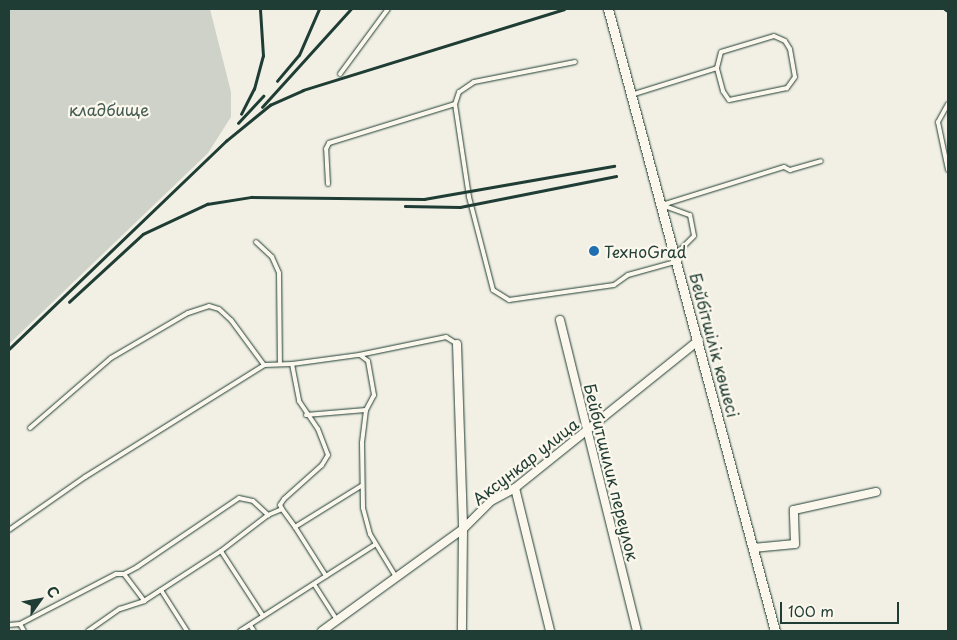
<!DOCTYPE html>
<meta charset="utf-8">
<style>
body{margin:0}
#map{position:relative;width:957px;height:640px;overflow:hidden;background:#f2f0e5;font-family:"Playpen Sans",sans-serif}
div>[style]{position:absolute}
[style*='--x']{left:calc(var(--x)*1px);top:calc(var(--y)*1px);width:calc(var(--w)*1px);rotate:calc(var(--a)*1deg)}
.green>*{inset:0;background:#cfd2c8}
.roads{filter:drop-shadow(0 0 1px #1f3d34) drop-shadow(0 0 1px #1f3d34)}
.service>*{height:4px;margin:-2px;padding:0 2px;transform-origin:2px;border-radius:2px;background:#fbf7ec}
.minor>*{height:8px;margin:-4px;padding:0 4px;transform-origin:4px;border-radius:4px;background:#fbf7ec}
.tertiary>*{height:9px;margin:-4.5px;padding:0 4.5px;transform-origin:4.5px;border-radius:4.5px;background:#fbf7ec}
.rail>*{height:2.5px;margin:-1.25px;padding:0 1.25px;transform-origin:1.25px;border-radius:1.25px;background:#1f3d34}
.dots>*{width:14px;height:14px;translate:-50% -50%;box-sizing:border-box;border:2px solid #fbf7ec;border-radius:50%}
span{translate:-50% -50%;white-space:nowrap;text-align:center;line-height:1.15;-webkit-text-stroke:4.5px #fbf7ec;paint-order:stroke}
.park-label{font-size:16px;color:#425b52}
.poi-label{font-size:16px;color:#1f3d34}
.left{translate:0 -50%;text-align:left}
.street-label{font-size:16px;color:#1f3d34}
.frame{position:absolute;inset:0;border:10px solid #1f3d34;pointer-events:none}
.north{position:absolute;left:15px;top:575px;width:50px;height:50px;-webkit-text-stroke:4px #fbf7ec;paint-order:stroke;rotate:58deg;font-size:14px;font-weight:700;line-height:20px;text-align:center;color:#1f3d34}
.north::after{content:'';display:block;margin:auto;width:18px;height:22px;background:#1f3d34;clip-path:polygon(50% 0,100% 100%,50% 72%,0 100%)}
.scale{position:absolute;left:780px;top:602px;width:119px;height:22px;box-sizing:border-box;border:2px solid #1f3d34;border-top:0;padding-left:6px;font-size:15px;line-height:18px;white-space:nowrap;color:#1f3d34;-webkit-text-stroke:4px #fbf7ec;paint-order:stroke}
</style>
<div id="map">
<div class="green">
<i style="clip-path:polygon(9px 9px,210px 9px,231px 92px,231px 117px,208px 153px,9px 344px)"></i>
</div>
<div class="roads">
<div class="service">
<i style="--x:575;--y:62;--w:103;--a:168.8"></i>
<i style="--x:474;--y:82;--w:18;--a:146"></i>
<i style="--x:459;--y:92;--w:13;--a:108"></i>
<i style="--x:455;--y:104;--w:94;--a:81.4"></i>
<i style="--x:469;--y:197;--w:96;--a:75.5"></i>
<i style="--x:493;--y:290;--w:19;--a:32"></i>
<i style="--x:509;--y:300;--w:106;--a:-8.1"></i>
<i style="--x:614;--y:285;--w:17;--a:-36"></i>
<i style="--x:628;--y:275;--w:49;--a:-15.5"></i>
<i style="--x:340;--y:74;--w:81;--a:-53.6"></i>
<i style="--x:631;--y:95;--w:90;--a:-17.4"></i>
<i style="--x:717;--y:68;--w:16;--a:-76"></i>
<i style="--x:721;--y:52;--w:55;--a:-16.8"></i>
<i style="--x:774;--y:36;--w:12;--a:24"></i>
<i style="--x:785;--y:41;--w:9;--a:58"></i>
<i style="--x:790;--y:49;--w:28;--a:80"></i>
<i style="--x:795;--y:77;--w:14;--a:126"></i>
<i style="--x:787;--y:88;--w:59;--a:168.3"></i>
<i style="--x:729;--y:100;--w:11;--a:-124"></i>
<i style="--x:723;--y:91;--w:24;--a:-105"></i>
<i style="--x:948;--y:104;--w:21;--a:119"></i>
<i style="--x:938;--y:122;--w:49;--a:78.2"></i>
<i style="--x:328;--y:184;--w:35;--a:-93"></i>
<i style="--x:326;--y:149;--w:7;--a:-63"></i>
<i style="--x:329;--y:143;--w:132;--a:-17.2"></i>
<i style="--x:662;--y:205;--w:128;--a:-17.3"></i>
<i style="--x:784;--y:167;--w:7;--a:27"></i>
<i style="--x:790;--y:170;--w:32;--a:-16"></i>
<i style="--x:662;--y:205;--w:30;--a:20"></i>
<i style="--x:690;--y:215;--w:21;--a:79"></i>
<i style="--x:694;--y:236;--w:27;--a:135"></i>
<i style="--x:256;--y:242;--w:22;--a:43"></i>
<i style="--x:272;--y:257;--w:17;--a:66"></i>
<i style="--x:279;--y:273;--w:91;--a:89.4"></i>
<i style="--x:360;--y:355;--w:10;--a:37"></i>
<i style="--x:368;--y:361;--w:35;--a:80"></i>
<i style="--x:374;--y:395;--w:17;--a:118"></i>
<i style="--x:366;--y:410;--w:33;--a:97"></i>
<i style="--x:362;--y:443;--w:65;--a:89.1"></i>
<i style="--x:363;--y:508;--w:27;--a:75"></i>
<i style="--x:370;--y:534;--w:50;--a:58.8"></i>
<i style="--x:292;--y:364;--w:38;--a:79"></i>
<i style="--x:299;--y:401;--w:34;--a:56"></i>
<i style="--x:318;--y:429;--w:28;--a:69"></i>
<i style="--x:328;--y:455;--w:12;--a:121"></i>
<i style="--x:322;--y:465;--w:51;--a:138.2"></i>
<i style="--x:284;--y:499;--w:7;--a:124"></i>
<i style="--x:280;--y:505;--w:4;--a:63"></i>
<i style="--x:282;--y:509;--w:22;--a:54"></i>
<i style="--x:295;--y:527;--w:78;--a:-31.8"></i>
<i style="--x:306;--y:415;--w:60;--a:-4.8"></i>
<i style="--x:30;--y:428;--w:107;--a:-40.8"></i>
<i style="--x:111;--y:358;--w:89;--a:-30.3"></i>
<i style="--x:188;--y:313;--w:22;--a:-18"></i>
<i style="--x:209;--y:306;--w:10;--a:17"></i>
<i style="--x:219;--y:309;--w:16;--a:43"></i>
<i style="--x:231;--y:320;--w:56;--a:53.7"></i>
<i style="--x:295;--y:527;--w:58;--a:57.7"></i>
<i style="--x:9;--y:530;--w:93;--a:-34.9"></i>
<i style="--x:85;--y:477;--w:211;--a:-32"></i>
<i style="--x:264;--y:365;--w:28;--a:-2"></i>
<i style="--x:292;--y:364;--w:68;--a:-7.7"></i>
<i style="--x:359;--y:355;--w:89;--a:-11.7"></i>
<i style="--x:446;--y:337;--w:13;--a:32"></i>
<i style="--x:221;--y:551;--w:77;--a:57.1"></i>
<i style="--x:124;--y:574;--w:34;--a:53"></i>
<i style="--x:314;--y:584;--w:43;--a:57.4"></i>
<i style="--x:161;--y:590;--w:49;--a:57.6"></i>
<i style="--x:20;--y:624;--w:8;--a:60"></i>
<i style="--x:9;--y:625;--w:11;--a:-5"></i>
<i style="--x:20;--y:624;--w:108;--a:-27.5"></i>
<i style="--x:116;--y:574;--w:8;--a:0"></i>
<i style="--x:124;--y:574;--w:15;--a:-28"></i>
<i style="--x:137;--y:567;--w:123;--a:-34.1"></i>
<i style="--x:239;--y:498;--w:14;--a:12"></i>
<i style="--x:253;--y:501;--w:21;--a:43"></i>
<i style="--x:250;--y:625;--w:7;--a:56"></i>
<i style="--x:88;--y:631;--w:39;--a:-35"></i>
<i style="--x:120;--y:609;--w:25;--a:-18"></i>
<i style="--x:144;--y:601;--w:92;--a:-33"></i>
<i style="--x:221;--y:551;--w:59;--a:-37.5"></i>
<i style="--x:268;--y:515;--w:15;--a:-23"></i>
<i style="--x:240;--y:631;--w:161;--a:-32.6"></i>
</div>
<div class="minor">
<i style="--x:560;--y:320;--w:320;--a:76.1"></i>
<i style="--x:457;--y:344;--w:185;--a:88.1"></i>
<i style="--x:463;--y:529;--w:102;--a:90.6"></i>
<i style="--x:515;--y:488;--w:147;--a:76.2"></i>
<i style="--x:753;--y:548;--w:42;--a:-5.4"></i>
<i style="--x:795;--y:544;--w:34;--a:-92"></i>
<i style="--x:794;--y:510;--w:84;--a:-12.4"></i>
<i style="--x:322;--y:631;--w:174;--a:-35.9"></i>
<i style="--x:463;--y:529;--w:40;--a:-45"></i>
<i style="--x:491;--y:501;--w:27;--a:-28"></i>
<i style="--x:515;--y:488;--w:236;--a:-38.8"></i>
</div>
<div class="tertiary">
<i style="--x:608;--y:9;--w:644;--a:74.97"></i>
</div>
</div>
<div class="rail">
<i style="--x:945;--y:9;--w:4;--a:34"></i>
<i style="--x:277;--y:81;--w:34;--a:-50"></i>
<i style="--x:299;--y:55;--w:50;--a:-66.5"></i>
<i style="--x:262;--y:107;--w:132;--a:-47.8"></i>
<i style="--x:241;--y:114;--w:28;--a:-63"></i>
<i style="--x:254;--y:89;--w:34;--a:-75"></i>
<i style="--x:263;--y:56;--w:47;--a:-93.7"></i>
<i style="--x:238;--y:123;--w:37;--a:-47"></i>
<i style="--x:405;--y:206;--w:55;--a:1"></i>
<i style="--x:460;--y:207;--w:159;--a:-11.2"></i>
<i style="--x:69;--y:302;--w:100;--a:-42.6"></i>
<i style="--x:143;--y:234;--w:71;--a:-25.1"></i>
<i style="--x:207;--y:204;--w:45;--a:-9"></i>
<i style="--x:251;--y:197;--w:173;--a:0.7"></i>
<i style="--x:424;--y:199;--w:193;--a:-9.9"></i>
<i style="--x:9;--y:349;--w:301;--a:-43.8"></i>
<i style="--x:226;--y:141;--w:57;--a:-39.3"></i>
<i style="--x:270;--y:105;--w:36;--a:-24"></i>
<i style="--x:303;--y:90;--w:273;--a:-17.2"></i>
</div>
<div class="dots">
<i style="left:594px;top:251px;background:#1f6fb2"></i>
</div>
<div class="park-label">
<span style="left:109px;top:109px">кладбище</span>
</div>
<div class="poi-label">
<span class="left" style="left:604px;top:251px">ТехноGrad</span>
</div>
<div class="street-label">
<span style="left:715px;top:345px;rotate:75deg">Бейбітшілік көшесі</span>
<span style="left:525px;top:461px;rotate:-38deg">Аксункар улица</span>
<span style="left:612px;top:472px;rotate:76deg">Бейбитшилик переулок</span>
</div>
<div class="frame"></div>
<div class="north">С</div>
<div class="scale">100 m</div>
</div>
